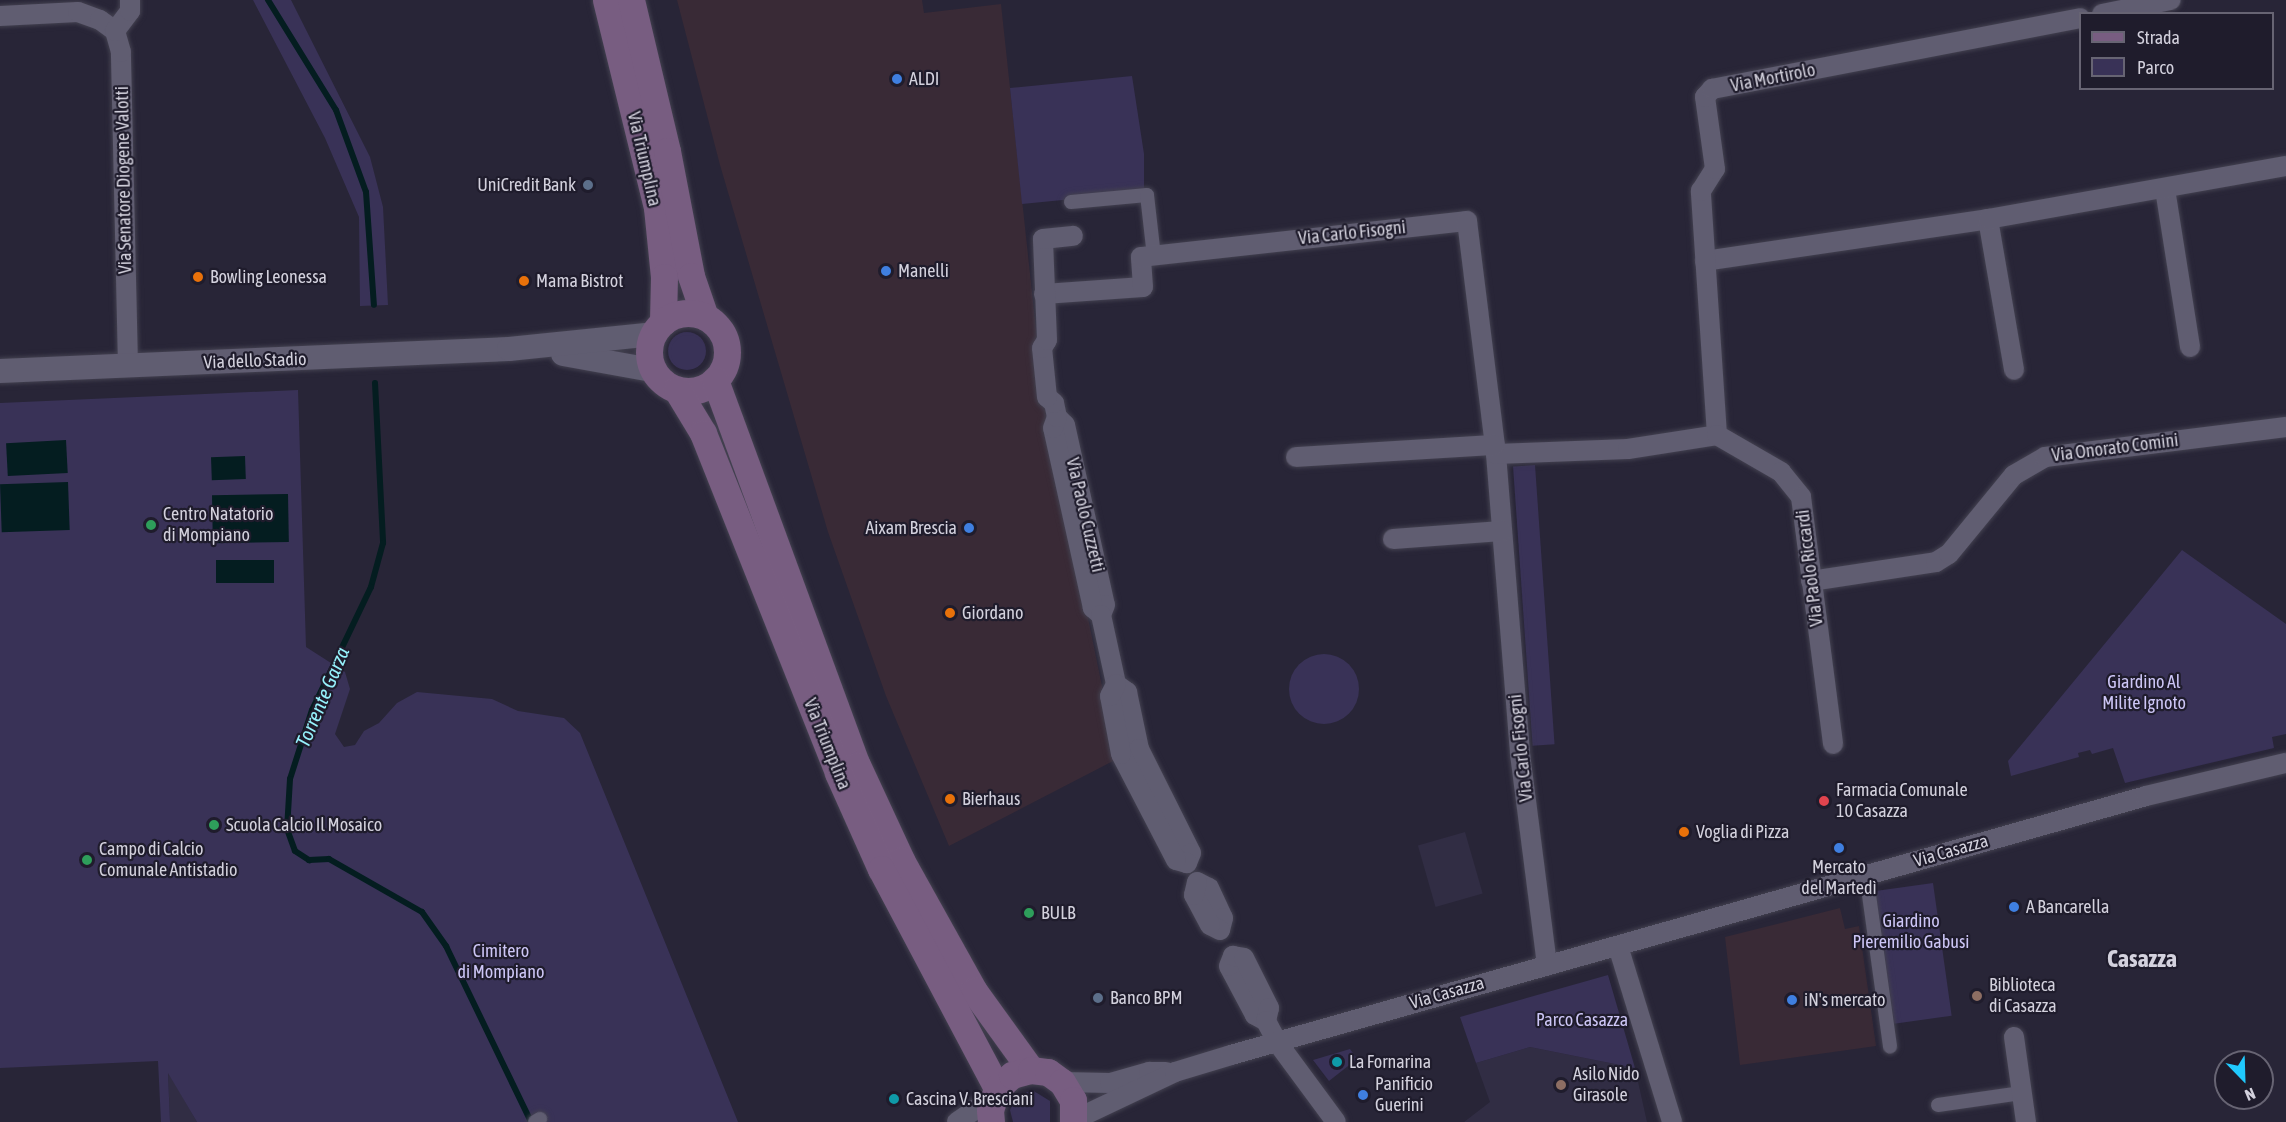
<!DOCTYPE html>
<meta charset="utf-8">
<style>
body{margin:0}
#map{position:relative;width:2286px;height:1122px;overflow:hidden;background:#282537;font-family:"Asap Condensed",sans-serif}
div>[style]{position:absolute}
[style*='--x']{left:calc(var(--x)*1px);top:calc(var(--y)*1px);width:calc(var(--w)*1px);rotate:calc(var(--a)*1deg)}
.commercial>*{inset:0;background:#392a36}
.built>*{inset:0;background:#312d44;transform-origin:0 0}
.green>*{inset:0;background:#393257;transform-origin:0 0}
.round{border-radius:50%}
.water>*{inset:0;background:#041d20;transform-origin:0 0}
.stream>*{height:6px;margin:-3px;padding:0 3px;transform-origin:3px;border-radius:3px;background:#041d20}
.roads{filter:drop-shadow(0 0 2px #434150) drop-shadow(0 0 2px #434150)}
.pedestrian>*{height:14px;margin:-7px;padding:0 7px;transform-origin:7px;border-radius:7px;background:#605d71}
.minor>*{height:20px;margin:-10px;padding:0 10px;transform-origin:10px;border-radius:10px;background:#605d71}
.tertiary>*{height:24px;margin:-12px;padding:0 12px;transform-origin:12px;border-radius:12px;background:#605d71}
.secondary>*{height:27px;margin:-13.5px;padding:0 13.5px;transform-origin:13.5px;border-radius:13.5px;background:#785d81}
.secondary>.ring{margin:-13.5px;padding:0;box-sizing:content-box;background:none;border:27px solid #785d81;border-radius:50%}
.dots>*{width:16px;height:16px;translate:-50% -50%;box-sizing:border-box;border:3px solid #1f1c2c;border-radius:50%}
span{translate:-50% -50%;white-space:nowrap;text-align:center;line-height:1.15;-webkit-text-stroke:4.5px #1f1c2c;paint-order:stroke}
.street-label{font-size:18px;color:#d3d1dd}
.poi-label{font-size:18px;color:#d3d1dd}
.left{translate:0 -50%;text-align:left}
.right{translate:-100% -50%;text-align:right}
.park-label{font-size:18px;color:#cdc6f6}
.water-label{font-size:20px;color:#96f2fc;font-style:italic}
.district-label{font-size:24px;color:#d3d1dd;font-weight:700}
.legend{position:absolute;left:2079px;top:12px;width:195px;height:78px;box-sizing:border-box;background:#1f1c2c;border:2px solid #676473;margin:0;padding:8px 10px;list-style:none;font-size:18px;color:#d3d1dd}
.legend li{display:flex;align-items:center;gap:12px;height:30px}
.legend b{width:30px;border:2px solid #676473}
.north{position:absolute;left:2214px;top:1050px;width:60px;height:60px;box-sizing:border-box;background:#1f1c2c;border:2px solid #676473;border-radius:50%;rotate:157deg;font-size:16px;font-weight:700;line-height:24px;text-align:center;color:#d3d1dd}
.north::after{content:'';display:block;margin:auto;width:21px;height:27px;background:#20c9fd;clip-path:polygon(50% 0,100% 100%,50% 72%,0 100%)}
</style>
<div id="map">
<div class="commercial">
<i style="clip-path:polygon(677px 0,922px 0,924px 13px,1001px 4px,1044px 404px,1117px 759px,949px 846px,886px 696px,828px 532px,720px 165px)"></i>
<i style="clip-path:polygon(1840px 908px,1845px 929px,1859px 926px,1876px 1046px,1740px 1065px,1725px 937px)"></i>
</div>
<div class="built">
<i style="left:1465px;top:832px;width:64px;height:49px;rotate:74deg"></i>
<i style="clip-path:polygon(1530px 1047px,1635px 1068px,1647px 1122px,1464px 1122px,1490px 1102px,1476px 1063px)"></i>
<i style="clip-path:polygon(168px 1071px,197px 1122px,170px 1122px)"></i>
</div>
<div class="green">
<i style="clip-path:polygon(253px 0,291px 0,370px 157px,383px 207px,388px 305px,360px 306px,359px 217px,325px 138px)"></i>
<i style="clip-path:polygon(1132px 76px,1144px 154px,1144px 192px,1022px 204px,1010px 88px)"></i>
<i class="round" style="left:668px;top:332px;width:38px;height:38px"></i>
<i style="clip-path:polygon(298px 390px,306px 647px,345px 672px,350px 689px,335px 734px,344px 747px,355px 745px,364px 731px,379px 723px,397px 703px,417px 692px,492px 699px,518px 711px,564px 718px,580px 733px,738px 1122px,197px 1122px,168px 1073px,170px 1122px,161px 1122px,158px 1061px,0 1068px,0 403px)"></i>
<i style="left:1535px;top:465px;width:280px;height:22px;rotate:86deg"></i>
<i style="clip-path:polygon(2182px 550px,2286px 624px,2286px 734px,2272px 737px,2274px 748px,2125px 783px,2113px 748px,2092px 754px,2090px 750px,2078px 753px,2079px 757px,2011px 776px,2008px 761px)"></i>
<i class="round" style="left:1289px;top:654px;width:70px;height:70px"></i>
<i style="left:1933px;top:883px;width:134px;height:58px;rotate:82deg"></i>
<i style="clip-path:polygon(1608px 975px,1635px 1068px,1530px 1047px,1476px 1063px,1460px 1017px)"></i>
<i style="clip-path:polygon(1350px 1049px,1357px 1059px,1329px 1081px,1313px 1060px)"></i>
<i style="clip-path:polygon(1032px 1090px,1050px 1101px,1050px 1122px,1013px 1122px,1010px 1110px,1015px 1098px)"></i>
</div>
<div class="water">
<i style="left:66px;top:440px;width:33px;height:60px;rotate:87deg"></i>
<i style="left:245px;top:456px;width:23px;height:34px;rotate:88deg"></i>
<i style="left:68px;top:482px;width:48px;height:68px;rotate:88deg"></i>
<i style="left:288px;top:494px;width:48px;height:76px;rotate:89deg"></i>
<i style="left:274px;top:560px;width:23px;height:58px;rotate:90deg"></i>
</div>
<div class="stream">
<i style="--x:268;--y:0;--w:129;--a:58.3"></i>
<i style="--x:336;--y:110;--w:87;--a:69.9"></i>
<i style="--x:366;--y:192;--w:113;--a:86"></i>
<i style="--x:375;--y:383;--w:160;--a:87.1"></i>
<i style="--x:383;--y:543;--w:46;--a:105.3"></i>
<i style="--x:371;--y:587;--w:136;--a:115.6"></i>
<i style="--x:312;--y:710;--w:72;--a:107.7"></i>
<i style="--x:290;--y:779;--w:50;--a:93.4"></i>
<i style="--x:287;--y:829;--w:23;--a:70"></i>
<i style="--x:295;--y:851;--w:17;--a:33"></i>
<i style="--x:309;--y:860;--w:20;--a:-3"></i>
<i style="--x:329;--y:859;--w:107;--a:29.7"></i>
<i style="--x:422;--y:912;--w:42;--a:54.8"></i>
<i style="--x:446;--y:946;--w:195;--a:64.2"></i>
</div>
<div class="roads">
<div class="pedestrian">
<i style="--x:1071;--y:202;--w:76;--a:-5.3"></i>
<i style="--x:1147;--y:195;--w:61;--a:83.5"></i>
<i style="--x:1869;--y:895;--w:153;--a:82.1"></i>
<i style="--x:1938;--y:1105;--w:84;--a:-8.2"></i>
<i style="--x:535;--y:1122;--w:6;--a:-31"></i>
</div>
<div class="minor">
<i style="--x:2102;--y:14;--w:70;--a:-11.5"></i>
<i style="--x:0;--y:16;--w:78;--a:-2.9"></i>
<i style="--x:78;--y:12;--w:23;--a:20"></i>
<i style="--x:100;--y:20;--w:19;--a:36"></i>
<i style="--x:2165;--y:189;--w:160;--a:81"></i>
<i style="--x:1988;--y:219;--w:153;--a:80.2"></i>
<i style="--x:1705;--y:261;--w:286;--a:-8.4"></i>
<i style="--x:1988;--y:219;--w:303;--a:-10.1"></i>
<i style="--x:1044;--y:294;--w:99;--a:-4"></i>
<i style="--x:1143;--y:287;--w:30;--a:-94"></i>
<i style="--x:1141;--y:257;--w:328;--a:-6.3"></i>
<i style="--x:1467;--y:221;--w:235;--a:82.9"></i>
<i style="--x:1496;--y:454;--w:301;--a:85.4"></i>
<i style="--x:1520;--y:754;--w:213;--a:82.7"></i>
<i style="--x:128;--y:366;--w:314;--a:-91.3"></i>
<i style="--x:121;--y:52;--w:22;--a:-106"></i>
<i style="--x:115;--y:31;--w:25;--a:-53"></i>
<i style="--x:130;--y:11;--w:11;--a:-90"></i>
<i style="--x:1057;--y:417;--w:11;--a:45"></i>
<i style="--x:1065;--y:425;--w:184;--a:77.5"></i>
<i style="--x:1105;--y:605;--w:11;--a:112"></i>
<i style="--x:1101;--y:615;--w:11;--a:-139"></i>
<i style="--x:1093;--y:608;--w:184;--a:-102.5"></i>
<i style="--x:1053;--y:428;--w:12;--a:-70"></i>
<i style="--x:1057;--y:417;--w:14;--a:-102"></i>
<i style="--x:1054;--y:403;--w:9;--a:-139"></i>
<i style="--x:1047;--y:397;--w:49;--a:-95.8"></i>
<i style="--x:1042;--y:348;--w:9;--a:-58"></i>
<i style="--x:1047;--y:340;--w:101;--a:-92.3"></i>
<i style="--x:1043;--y:239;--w:30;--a:-6"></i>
<i style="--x:1717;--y:435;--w:245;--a:-93.8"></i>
<i style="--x:1701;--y:191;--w:26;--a:-58"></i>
<i style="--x:1715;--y:169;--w:73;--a:-97.9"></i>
<i style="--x:1705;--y:97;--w:11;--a:-49"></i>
<i style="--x:1712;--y:89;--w:375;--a:-10.9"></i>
<i style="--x:1496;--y:454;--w:132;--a:-2.2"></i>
<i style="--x:1628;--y:449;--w:90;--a:-8.9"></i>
<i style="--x:1717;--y:435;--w:74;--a:30"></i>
<i style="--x:1781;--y:472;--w:32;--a:51"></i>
<i style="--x:1801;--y:497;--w:249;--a:82.6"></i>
<i style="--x:1296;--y:457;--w:199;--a:-3.5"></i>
<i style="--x:1393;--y:539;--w:109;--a:-4.2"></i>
<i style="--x:1811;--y:581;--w:126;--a:-8.6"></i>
<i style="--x:1936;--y:562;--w:15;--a:-32"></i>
<i style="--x:1949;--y:554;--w:102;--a:-50.6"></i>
<i style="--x:2014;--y:475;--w:36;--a:-30"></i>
<i style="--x:2045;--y:457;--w:243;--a:-7.1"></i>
<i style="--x:1101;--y:615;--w:71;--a:77.7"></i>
<i style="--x:1116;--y:684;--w:14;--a:36"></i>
<i style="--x:1127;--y:692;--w:58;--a:78.1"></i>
<i style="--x:1139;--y:749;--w:116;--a:63.4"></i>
<i style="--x:1191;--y:853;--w:11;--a:112"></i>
<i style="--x:1187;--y:863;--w:11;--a:-165"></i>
<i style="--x:1176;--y:860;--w:119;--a:-117.4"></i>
<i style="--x:1121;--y:754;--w:59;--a:-100.7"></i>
<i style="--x:1110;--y:696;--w:13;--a:-63"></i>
<i style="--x:1197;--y:882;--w:13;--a:27"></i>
<i style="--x:1209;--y:888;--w:33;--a:65"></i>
<i style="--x:1223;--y:918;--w:12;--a:104"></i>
<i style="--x:1220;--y:930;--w:11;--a:-153"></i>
<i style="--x:1210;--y:925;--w:34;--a:-118"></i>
<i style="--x:1194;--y:895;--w:13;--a:-77"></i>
<i style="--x:1618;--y:946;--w:184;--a:72.9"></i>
<i style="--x:1266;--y:1021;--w:13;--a:-151"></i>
<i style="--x:1255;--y:1015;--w:55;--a:-118"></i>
<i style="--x:1229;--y:966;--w:11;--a:-68"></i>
<i style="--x:1233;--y:956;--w:11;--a:10"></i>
<i style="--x:1244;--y:958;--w:56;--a:63.4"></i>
<i style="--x:1269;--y:1008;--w:13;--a:103"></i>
<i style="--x:1266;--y:1021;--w:24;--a:62"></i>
<i style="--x:1277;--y:1042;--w:99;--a:53.6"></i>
<i style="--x:2014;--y:1037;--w:86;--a:82"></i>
<i style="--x:1062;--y:1082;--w:48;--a:1.2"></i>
<i style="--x:1110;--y:1083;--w:41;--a:-15.8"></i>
<i style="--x:1149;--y:1072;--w:17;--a:0"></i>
<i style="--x:1074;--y:1120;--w:112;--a:-25.4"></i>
<i style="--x:1175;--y:1072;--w:59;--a:-16.9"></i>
<i style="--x:1231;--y:1055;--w:951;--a:-15.8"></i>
<i style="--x:2146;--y:796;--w:144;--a:-13.3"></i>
<i style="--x:957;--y:1122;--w:42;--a:-34.4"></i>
</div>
<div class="tertiary">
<i style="--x:563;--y:354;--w:90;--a:10.2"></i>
<i style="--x:0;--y:371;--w:509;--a:-2.47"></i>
<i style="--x:509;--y:349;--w:145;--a:-5.9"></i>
</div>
<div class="secondary">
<i style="--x:606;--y:0;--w:214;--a:76.2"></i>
<i style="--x:657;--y:208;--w:69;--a:84.2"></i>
<i style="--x:664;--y:277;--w:45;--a:91.3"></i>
<i style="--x:631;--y:0;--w:155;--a:76.6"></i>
<i style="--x:667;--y:151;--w:127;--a:79.1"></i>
<i style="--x:691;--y:276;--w:43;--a:71.1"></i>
<i class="ring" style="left:649px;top:313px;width:51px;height:51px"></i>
<i style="--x:715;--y:380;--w:410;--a:69.8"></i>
<i style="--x:857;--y:765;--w:105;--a:65.1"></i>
<i style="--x:901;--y:860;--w:150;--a:60.9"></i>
<i style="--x:974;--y:991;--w:97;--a:54.2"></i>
<i style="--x:677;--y:390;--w:50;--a:58.8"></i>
<i style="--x:703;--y:433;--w:366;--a:68.3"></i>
<i style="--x:838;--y:773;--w:105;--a:65.9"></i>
<i style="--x:881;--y:869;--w:248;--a:62.1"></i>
<i style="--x:991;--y:1122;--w:12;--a:-95"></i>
<i style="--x:990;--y:1110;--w:23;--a:-72"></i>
<i style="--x:997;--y:1088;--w:20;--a:-41"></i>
<i style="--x:1012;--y:1075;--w:20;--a:-15"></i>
<i style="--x:1031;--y:1070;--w:17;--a:7"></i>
<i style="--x:1048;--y:1072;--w:17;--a:36"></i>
<i style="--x:1062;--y:1082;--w:21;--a:59"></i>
<i style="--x:1073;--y:1100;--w:22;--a:90"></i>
</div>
</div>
<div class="dots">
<i style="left:897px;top:79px;background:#3f7fe0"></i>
<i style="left:588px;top:185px;background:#5c6f8a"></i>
<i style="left:886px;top:271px;background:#3f7fe0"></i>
<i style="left:198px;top:277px;background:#e8710a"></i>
<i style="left:524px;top:281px;background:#e8710a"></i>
<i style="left:151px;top:525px;background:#2e9e5b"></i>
<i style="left:969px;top:528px;background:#3f7fe0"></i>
<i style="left:950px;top:613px;background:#e8710a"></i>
<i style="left:950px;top:799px;background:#e8710a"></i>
<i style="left:1824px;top:801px;background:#e0444e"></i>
<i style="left:214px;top:825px;background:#2e9e5b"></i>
<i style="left:1684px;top:832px;background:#e8710a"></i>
<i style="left:1839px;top:848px;background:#3f7fe0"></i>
<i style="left:87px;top:860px;background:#2e9e5b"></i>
<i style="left:2014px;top:907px;background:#3f7fe0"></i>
<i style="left:1029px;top:913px;background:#2e9e5b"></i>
<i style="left:1977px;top:996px;background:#8d6e63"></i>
<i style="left:1098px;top:998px;background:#5c6f8a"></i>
<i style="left:1792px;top:1000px;background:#3f7fe0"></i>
<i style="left:1337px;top:1062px;background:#0f9aa8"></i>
<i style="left:1561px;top:1085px;background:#8d6e63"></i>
<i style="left:1363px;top:1095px;background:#3f7fe0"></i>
<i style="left:894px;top:1099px;background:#0f9aa8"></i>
</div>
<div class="street-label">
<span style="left:1773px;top:78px;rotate:-11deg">Via Mortirolo</span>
<span style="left:644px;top:159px;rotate:77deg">Via Triumplina</span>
<span style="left:124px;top:180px;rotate:-91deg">Via Senatore Diogene Valotti</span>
<span style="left:1352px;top:233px;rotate:-6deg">Via Carlo Fisogni</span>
<span style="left:255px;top:361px;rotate:-2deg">Via dello Stadio</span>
<span style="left:2115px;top:448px;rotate:-7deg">Via Onorato Comini</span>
<span style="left:1085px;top:515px;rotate:77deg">Via Paolo Cuzzetti</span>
<span style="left:1810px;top:568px;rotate:-97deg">Via Paolo Riccardi</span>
<span style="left:827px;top:744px;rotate:68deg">Via Triumplina</span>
<span style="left:1521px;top:748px;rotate:-96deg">Via Carlo Fisogni</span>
<span style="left:1951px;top:851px;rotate:-16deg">Via Casazza</span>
<span style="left:1447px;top:993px;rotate:-16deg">Via Casazza</span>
</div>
<div class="poi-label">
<span class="left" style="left:909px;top:79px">ALDI</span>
<span class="right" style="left:576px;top:185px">UniCredit Bank</span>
<span class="left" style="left:898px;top:271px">Manelli</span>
<span class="left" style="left:210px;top:277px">Bowling Leonessa</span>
<span class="left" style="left:536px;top:281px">Mama Bistrot</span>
<span class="left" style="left:163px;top:525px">Centro Natatorio<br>di Mompiano</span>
<span class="right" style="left:957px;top:528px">Aixam Brescia</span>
<span class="left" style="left:962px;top:613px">Giordano</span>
<span class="left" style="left:1836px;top:801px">Farmacia Comunale<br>10 Casazza</span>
<span class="left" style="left:962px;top:799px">Bierhaus</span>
<span class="left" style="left:226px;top:825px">Scuola Calcio Il Mosaico</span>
<span class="left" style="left:1696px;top:832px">Voglia di Pizza</span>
<span class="left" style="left:99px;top:860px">Campo di Calcio<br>Comunale Antistadio</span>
<span style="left:1839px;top:878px">Mercato<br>del Martedì</span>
<span class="left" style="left:2026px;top:907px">A Bancarella</span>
<span class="left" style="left:1041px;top:913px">BULB</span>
<span class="left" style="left:1989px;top:996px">Biblioteca<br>di Casazza</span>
<span class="left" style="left:1110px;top:998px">Banco BPM</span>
<span class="left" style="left:1804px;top:1000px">iN's mercato</span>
<span class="left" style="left:1349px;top:1062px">La Fornarina</span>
<span class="left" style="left:1573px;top:1085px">Asilo Nido<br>Girasole</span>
<span class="left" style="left:1375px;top:1095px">Panificio<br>Guerini</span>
<span class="left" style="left:906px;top:1099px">Cascina V. Bresciani</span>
</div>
<div class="park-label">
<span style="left:2144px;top:693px">Giardino Al<br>Milite Ignoto</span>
<span style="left:1911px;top:932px">Giardino<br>Pieremilio Gabusi</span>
<span style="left:501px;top:962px">Cimitero<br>di Mompiano</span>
<span style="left:1582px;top:1020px">Parco Casazza</span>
</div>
<div class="water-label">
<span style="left:322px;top:697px;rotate:-67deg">Torrente Garza</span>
</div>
<div class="district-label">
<span style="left:2142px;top:959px">Casazza</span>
</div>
<ul class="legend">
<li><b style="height:8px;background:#785d81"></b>Strada</li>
<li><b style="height:16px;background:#393257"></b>Parco</li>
</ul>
<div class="north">N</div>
</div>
